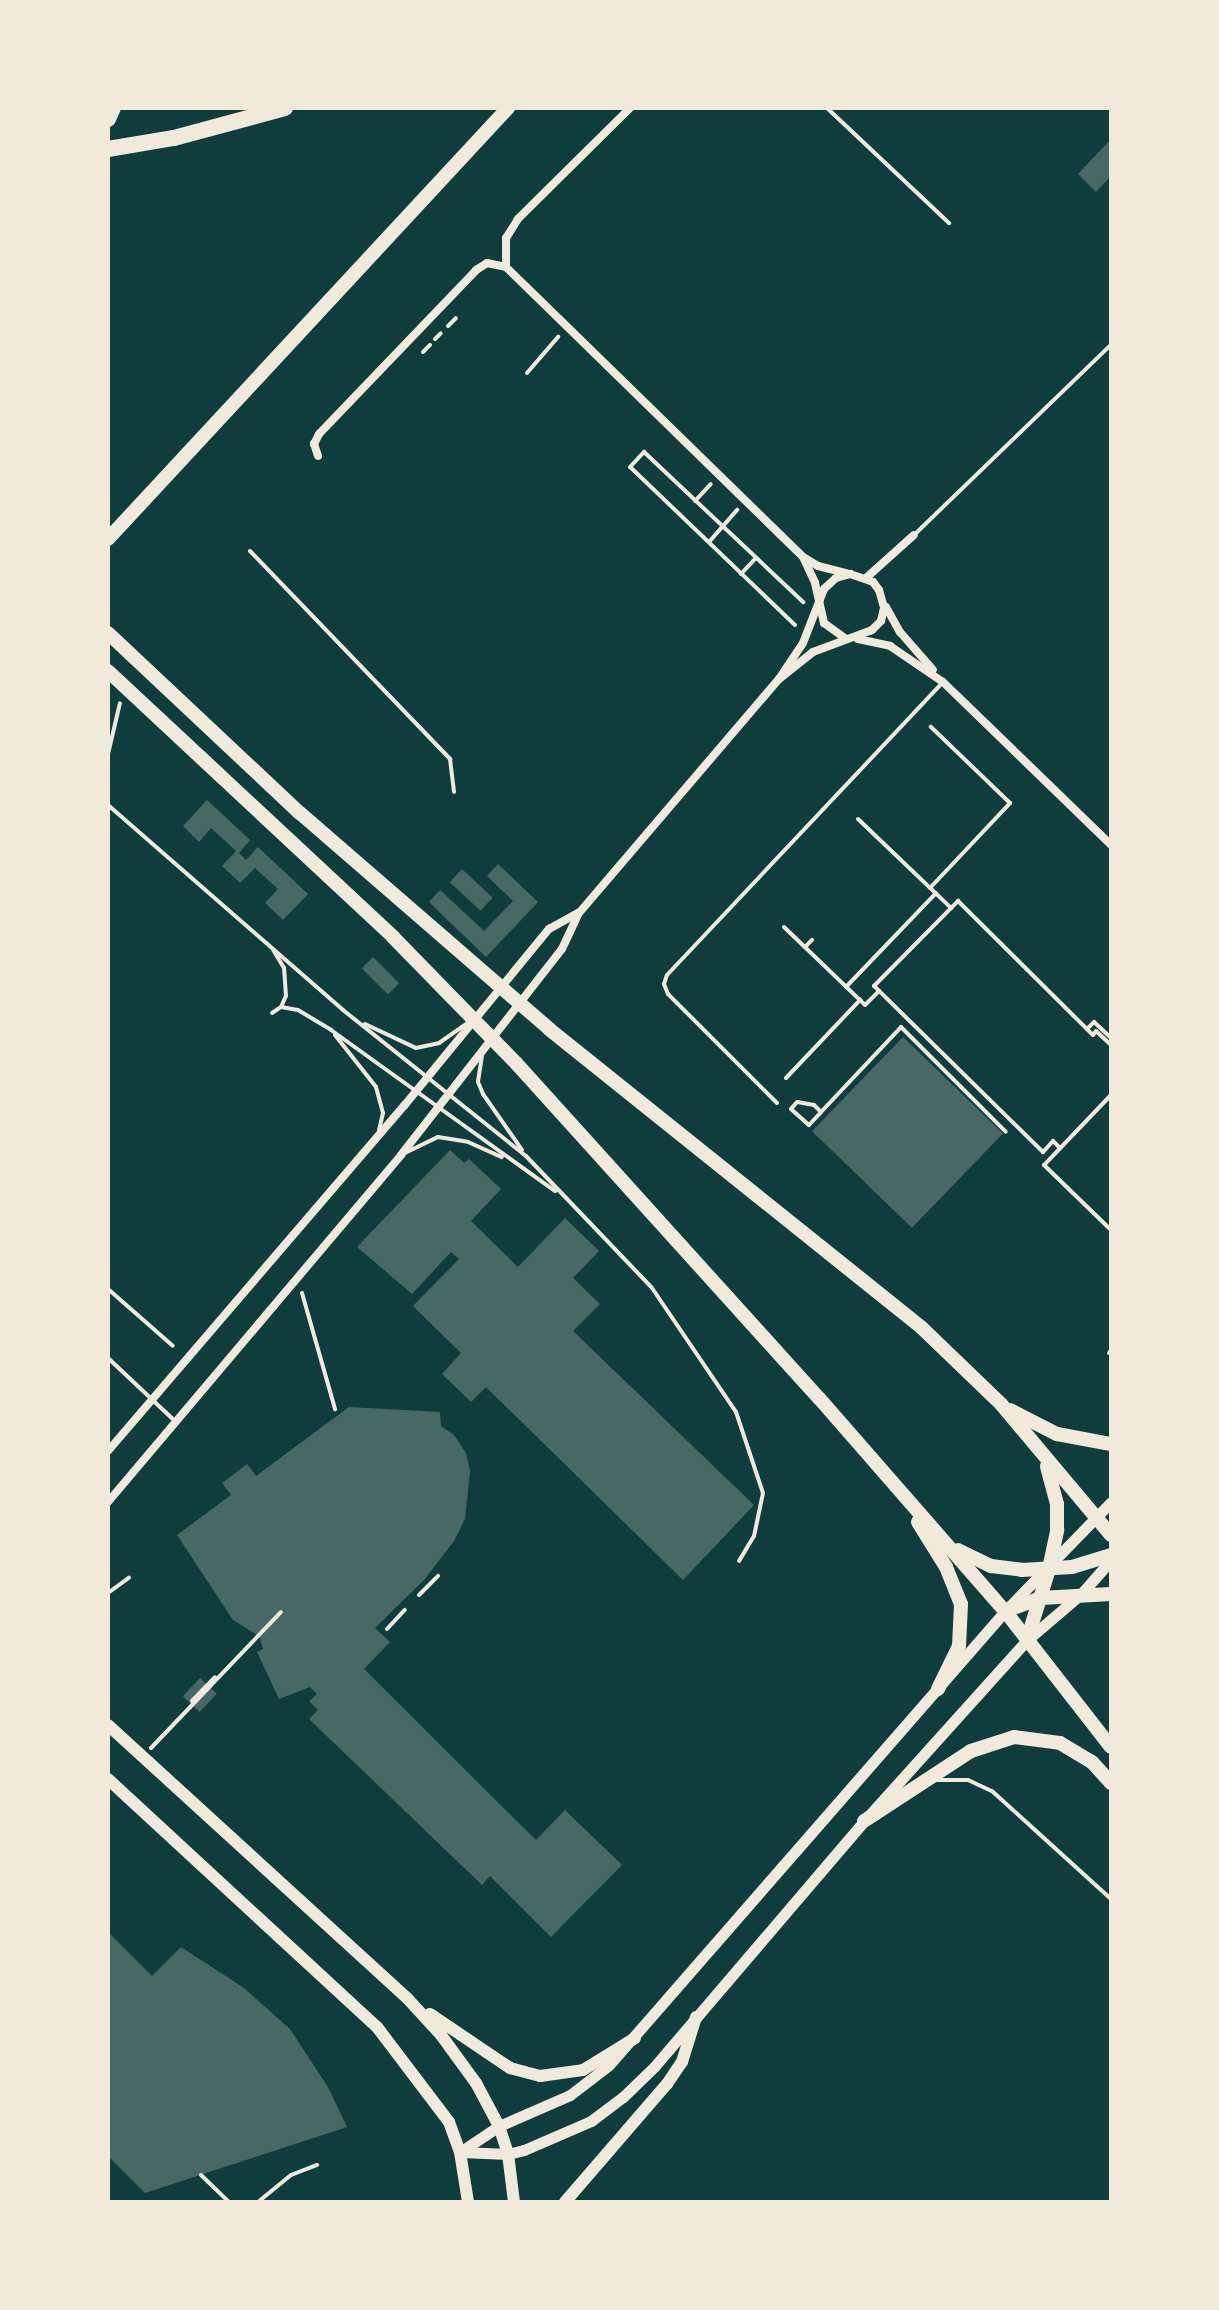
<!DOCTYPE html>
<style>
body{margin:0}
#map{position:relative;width:1219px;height:2310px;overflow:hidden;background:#0f3d3e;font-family:Georgia,serif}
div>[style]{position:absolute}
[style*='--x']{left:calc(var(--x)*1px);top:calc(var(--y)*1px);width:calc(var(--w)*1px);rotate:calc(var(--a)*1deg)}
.building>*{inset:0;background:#486865;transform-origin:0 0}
.path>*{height:4px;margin:-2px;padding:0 2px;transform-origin:2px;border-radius:2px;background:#f1e9da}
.service>*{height:4px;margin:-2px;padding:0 2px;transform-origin:2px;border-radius:2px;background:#f1e9da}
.minor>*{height:8px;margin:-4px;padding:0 4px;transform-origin:4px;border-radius:4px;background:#f1e9da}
.tertiary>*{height:11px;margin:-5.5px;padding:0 5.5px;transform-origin:5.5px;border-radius:5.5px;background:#f1e9da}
.secondary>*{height:12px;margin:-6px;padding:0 6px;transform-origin:6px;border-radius:6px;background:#f1e9da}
.trunk>*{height:14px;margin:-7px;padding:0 7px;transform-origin:7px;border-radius:7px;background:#f1e9da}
.motorway>*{height:16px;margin:-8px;padding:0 8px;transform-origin:8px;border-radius:8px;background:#f1e9da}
span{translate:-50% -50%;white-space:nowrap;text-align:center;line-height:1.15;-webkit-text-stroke:6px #f1e9da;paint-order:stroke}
.frame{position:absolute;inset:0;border:110px solid #f1e9da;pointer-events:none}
</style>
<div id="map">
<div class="building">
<i style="clip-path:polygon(1111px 139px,1111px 176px,1096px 192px,1078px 174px)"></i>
<i style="clip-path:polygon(207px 800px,250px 840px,239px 853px,246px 860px,258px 847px,308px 894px,283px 920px,265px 903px,278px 889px,255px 868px,240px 883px,222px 866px,236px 851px,211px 828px,199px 842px,183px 826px)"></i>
<i style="clip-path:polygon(498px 864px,538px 902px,486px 957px,429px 902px,440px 890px,484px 931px,513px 901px,487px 876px)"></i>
<i style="left:462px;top:869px;width:42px;height:18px;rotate:43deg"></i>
<i style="left:373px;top:957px;width:37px;height:16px;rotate:45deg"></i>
<i style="left:903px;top:1037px;width:139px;height:131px;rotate:44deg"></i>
<i style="clip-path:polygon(450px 1150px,464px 1163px,469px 1159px,501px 1189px,471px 1221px,518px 1267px,565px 1218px,599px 1251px,573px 1278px,600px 1304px,573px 1331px,754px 1505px,683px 1580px,486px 1387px,471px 1402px,442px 1374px,461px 1353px,413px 1306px,459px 1259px,451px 1252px,412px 1294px,357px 1247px)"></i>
<i style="clip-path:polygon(349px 1407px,440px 1412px,441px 1426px,454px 1435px,466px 1453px,470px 1471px,465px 1519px,454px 1541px,424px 1580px,375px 1628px,390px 1642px,364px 1669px,536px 1840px,565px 1810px,622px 1865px,551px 1937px,490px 1876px,482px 1885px,309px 1719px,318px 1710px,309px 1701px,317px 1694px,310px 1687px,279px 1699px,257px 1652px,263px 1649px,259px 1636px,233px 1620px,177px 1535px,231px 1495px,222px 1483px,247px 1464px,256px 1476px)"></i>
<i style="left:200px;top:1678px;width:23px;height:25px;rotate:43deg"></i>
<i style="clip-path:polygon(108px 1932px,152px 1976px,181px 1947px,244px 1988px,290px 2029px,328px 2087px,347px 2127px,145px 2193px,108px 2156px)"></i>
</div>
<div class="path">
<i style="--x:827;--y:108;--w:168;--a:43.3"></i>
<i style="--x:448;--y:326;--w:11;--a:-45"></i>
<i style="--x:435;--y:339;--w:8;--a:-45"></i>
<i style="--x:423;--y:352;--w:10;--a:-45"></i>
<i style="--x:527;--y:373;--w:48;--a:-49.3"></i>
<i style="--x:695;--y:501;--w:23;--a:-47"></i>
<i style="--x:709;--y:542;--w:43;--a:-48.8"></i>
<i style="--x:250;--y:551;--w:289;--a:46.1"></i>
<i style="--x:450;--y:759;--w:33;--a:83"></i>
<i style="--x:741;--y:574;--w:22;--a:-47"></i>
<i style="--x:795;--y:625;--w:228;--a:-136.2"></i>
<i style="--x:630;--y:467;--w:21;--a:-47"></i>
<i style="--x:644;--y:452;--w:219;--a:43.3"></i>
<i style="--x:108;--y:754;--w:52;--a:-76.8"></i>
<i style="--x:858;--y:819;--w:129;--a:43.7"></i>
<i style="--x:930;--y:888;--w:117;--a:-46.7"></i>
<i style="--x:1010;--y:803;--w:110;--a:-136.1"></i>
<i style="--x:784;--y:927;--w:112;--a:43.9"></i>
<i style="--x:865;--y:1005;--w:20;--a:-45"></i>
<i style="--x:805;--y:947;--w:10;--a:-45"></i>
<i style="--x:846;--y:987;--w:130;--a:-46.2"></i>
<i style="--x:1087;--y:1029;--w:10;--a:-45"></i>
<i style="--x:1094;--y:1022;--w:22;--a:43"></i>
<i style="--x:786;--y:1078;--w:108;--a:-46.5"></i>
<i style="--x:1111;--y:1095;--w:97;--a:133.7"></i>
<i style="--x:1044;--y:1165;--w:93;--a:44.1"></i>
<i style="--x:821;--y:1112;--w:10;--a:-135"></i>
<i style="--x:814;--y:1105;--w:17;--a:-170"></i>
<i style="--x:797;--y:1102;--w:9;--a:131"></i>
<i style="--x:791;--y:1109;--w:24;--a:42"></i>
<i style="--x:809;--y:1125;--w:18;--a:-47"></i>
<i style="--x:821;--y:1112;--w:117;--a:-46.7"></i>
<i style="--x:901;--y:1027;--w:148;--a:45"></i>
<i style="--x:1060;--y:1148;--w:10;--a:-135"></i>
<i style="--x:1053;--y:1141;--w:15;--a:132"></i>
<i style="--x:1043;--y:1152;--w:237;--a:-135.5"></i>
<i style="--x:874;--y:986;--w:120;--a:-45.3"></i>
<i style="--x:958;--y:901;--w:190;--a:44.8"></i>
<i style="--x:1093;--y:1035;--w:5;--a:-53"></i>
<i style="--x:1096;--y:1031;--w:21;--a:43"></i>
<i style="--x:108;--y:1289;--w:86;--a:41.2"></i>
<i style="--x:302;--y:1293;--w:121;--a:74.1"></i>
<i style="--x:1109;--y:1353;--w:4;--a:-56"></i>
<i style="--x:108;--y:1593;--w:26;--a:-36"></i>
<i style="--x:419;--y:1595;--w:27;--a:-45"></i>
<i style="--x:387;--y:1629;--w:26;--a:-47"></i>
<i style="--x:192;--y:1701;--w:33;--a:-46"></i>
<i style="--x:151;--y:1748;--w:188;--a:-46.3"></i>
<i style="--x:201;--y:2175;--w:39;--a:44"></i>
</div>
<div class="service">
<i style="--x:914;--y:535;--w:274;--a:-44"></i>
<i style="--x:108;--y:805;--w:312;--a:41.1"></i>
<i style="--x:343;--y:1010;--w:234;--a:38.6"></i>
<i style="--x:526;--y:1156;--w:182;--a:46.3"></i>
<i style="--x:652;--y:1288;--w:150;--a:55.9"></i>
<i style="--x:736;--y:1412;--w:85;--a:71.6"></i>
<i style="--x:763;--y:1493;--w:44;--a:101.8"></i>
<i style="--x:754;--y:1536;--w:29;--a:121"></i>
<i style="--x:281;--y:1007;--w:17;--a:10"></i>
<i style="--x:298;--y:1010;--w:39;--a:31"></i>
<i style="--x:331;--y:1030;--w:276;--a:35.7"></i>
<i style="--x:272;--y:1013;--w:11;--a:-34"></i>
<i style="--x:281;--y:1007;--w:12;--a:-66"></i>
<i style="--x:286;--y:996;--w:28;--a:-94"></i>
<i style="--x:284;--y:968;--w:21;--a:-121"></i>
<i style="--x:365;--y:1024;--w:56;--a:25.2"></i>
<i style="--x:416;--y:1048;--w:24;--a:-12"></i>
<i style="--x:439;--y:1043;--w:35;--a:-35"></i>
<i style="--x:335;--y:1035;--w:66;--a:51.7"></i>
<i style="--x:376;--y:1087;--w:27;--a:75"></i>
<i style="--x:383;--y:1113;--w:18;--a:103"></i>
<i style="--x:482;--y:1056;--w:26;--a:99"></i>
<i style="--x:478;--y:1082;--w:13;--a:67"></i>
<i style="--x:483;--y:1094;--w:68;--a:55.1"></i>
<i style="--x:777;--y:1103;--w:154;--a:-135"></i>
<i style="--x:668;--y:994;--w:11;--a:-112"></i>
<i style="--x:664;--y:984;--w:9;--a:-72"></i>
<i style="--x:667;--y:975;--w:403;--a:-46.7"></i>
<i style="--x:407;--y:1152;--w:34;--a:-26"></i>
<i style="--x:438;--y:1137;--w:30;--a:9"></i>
<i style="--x:468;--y:1142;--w:37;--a:24"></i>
<i style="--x:108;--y:1358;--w:93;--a:43.3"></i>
<i style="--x:934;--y:1780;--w:34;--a:0"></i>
<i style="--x:968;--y:1780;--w:26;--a:25"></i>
<i style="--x:992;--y:1791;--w:161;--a:42.2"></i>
<i style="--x:258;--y:2202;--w:43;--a:-39.3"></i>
<i style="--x:291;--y:2175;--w:28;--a:-21"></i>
</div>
<div class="minor">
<i style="--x:630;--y:108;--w:158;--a:135.3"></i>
<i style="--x:518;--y:219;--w:22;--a:122"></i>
<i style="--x:506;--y:238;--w:29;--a:90"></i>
<i style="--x:506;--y:267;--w:415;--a:44.3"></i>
<i style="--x:803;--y:557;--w:17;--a:31"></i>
<i style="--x:818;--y:566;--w:30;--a:14"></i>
<i style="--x:318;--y:456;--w:13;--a:-108"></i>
<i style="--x:314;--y:444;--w:11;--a:-63"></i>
<i style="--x:319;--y:434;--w:227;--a:-46.2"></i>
<i style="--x:476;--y:270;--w:13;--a:-32"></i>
<i style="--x:487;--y:263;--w:19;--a:12"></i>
<i style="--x:804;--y:559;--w:26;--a:65"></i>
<i style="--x:815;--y:583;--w:41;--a:77.3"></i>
<i style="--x:824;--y:623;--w:26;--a:36"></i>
<i style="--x:866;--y:578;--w:64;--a:-41.9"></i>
<i style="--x:886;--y:607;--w:29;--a:61"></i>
<i style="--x:900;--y:632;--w:50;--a:49"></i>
<i style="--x:858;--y:639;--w:33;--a:12"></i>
<i style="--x:890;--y:646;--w:64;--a:34.2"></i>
<i style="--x:943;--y:682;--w:234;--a:44.1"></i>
<i style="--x:108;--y:1451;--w:455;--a:-49.4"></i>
<i style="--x:404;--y:1106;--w:229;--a:-50.7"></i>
<i style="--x:549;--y:929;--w:33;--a:-29"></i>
<i style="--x:108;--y:1502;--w:454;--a:-49.8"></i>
<i style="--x:401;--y:1155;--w:261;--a:-52"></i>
<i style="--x:562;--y:949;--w:40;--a:-65"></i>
<i style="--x:579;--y:913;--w:308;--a:-49.5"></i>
<i style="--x:779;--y:679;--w:43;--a:-56.3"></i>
<i style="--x:803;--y:643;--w:58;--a:-68.7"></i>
<i style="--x:824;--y:589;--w:16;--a:-43"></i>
<i style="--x:836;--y:578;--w:15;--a:-16"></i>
<i style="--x:850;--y:574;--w:24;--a:19"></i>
<i style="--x:873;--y:582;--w:10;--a:53"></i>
<i style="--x:879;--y:590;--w:19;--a:74"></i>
<i style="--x:884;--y:608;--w:13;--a:103"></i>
<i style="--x:881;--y:621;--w:13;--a:135"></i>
<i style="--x:872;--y:630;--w:63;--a:159.6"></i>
<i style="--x:813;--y:652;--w:43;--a:141.5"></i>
</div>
<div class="tertiary">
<i style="--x:460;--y:2152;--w:47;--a:-33.7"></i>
<i style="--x:499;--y:2126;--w:77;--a:-23.6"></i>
<i style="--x:570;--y:2095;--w:49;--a:-37.6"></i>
<i style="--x:609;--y:2065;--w:602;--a:-48.9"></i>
<i style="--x:1005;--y:1611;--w:152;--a:-45.8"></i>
<i style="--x:461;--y:2152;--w:47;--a:2.4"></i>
<i style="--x:508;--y:2154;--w:16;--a:-14"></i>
<i style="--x:524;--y:2150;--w:73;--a:-23.4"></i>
<i style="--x:591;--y:2121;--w:40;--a:-37"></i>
<i style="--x:623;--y:2097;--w:43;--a:-44.1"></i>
<i style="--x:654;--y:2067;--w:323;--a:-49.5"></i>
<i style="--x:864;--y:1821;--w:244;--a:-48"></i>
<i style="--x:1027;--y:1640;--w:72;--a:-40.5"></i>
<i style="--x:1082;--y:1593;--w:44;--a:-48.7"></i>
</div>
<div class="secondary">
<i style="--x:108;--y:1725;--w:405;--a:42.4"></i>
<i style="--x:407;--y:1998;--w:50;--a:47.4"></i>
<i style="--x:441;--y:2035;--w:59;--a:53.9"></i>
<i style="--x:476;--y:2083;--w:49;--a:61.9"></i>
<i style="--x:499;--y:2126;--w:29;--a:72"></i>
<i style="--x:508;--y:2154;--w:48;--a:82.9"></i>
<i style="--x:108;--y:1779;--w:366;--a:42.7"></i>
<i style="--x:377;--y:2027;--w:119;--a:52.8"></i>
<i style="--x:449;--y:2122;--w:32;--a:70"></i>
<i style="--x:460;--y:2152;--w:51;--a:80.9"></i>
<i style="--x:430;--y:2014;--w:97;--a:34"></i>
<i style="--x:510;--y:2068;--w:31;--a:15"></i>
<i style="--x:540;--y:2076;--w:43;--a:-7.9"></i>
<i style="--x:583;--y:2070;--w:61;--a:-31.6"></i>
<i style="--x:565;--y:2202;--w:156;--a:-49.2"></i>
<i style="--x:667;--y:2084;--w:27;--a:-56"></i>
<i style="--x:682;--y:2062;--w:47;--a:-72.7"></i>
</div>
<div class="trunk">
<i style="--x:108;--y:539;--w:588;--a:-47.14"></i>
<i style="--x:108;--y:633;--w:263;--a:43.2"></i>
<i style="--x:300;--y:813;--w:330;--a:40.9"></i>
<i style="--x:549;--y:1029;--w:478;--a:38.7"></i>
<i style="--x:922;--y:1328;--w:110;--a:43.9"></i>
<i style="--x:1001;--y:1404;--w:171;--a:50"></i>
<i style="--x:108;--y:671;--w:390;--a:43"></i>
<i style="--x:393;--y:937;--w:176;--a:45.7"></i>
<i style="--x:516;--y:1063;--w:452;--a:47.9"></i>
<i style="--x:819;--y:1398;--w:283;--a:48.9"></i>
<i style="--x:1005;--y:1611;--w:172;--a:52.1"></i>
<i style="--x:1010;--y:1410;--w:53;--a:27.1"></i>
<i style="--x:1057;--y:1434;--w:55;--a:10.5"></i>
<i style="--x:918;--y:1522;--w:53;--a:58.1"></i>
<i style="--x:946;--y:1567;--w:40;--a:68"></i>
<i style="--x:961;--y:1604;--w:42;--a:92.7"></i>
<i style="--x:959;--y:1646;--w:48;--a:116"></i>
<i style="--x:958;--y:1550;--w:37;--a:26"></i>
<i style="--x:991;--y:1566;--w:31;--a:7"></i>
<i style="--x:1022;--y:1570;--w:50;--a:-3.4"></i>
<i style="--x:1072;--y:1567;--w:41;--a:-17.1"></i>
<i style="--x:1005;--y:1611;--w:38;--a:-20"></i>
<i style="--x:1041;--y:1598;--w:70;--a:-3.3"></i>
<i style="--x:1027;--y:1640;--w:74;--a:-72.8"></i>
<i style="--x:1049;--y:1569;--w:40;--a:-78"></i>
<i style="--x:1057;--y:1530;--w:26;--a:-90"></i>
<i style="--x:1057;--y:1504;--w:39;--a:-105"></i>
<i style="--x:864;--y:1821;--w:128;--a:-33.2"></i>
<i style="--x:971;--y:1751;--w:45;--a:-18"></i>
<i style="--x:1014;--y:1737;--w:46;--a:7.4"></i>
<i style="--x:1060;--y:1743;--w:37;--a:31"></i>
<i style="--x:1092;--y:1762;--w:28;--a:48"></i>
</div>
<div class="motorway">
<i style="--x:108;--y:119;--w:12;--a:-66"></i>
<i style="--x:108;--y:149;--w:67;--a:-9.5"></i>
<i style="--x:174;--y:138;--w:115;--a:-15.1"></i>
</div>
<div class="frame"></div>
</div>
